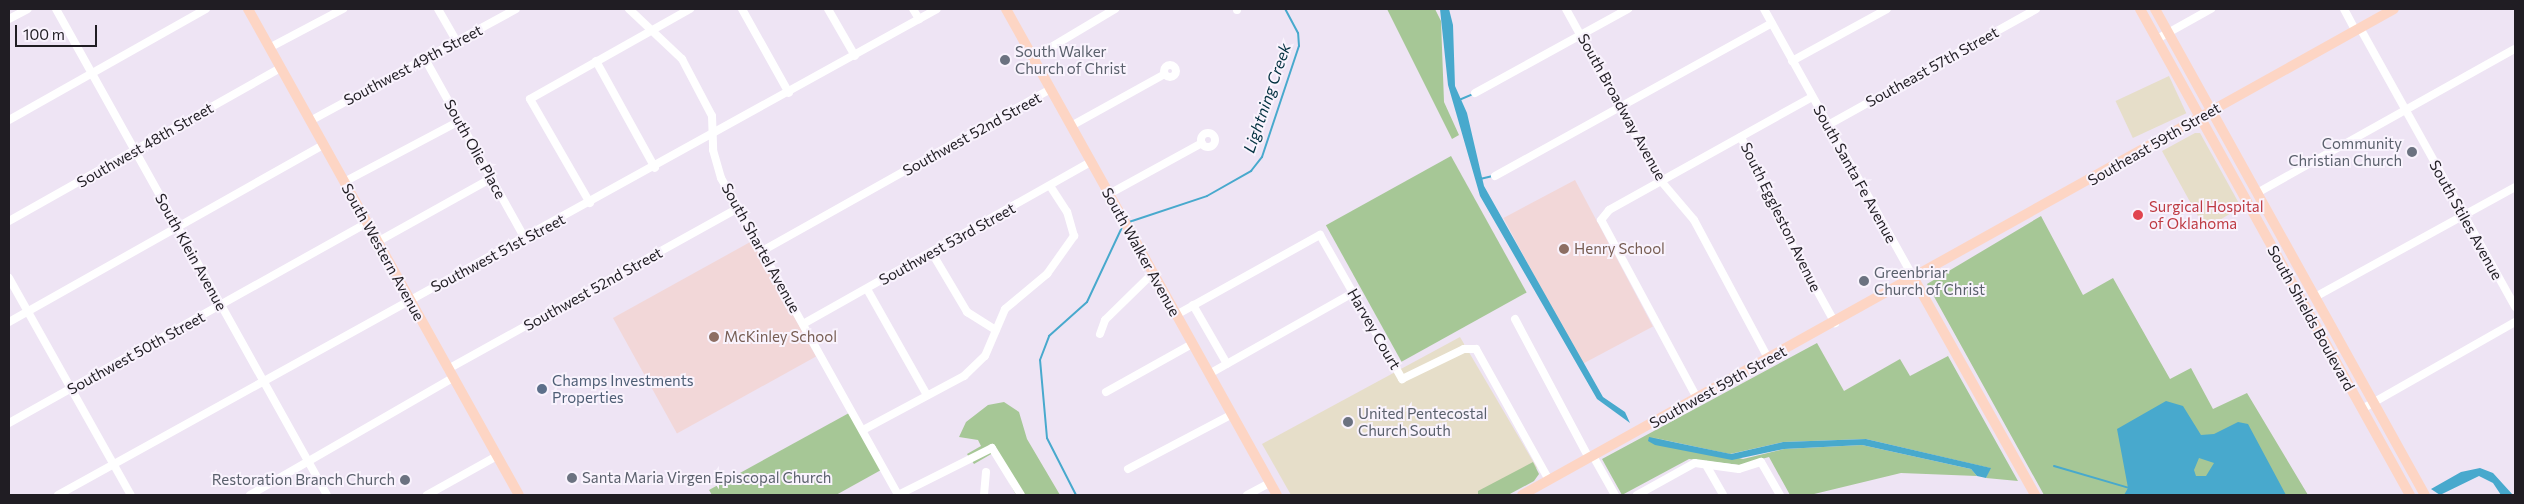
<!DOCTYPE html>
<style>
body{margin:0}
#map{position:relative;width:2524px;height:504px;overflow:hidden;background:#eee4f4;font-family:Commissioner,sans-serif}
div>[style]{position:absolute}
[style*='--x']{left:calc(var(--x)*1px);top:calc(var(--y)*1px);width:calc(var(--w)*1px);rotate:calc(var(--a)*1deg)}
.commercial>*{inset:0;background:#e6dec9;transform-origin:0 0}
.education>*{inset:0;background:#f2d7d8;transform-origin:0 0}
.green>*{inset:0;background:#a6c796;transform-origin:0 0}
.water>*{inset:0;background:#48a9cd}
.stream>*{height:2px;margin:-1px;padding:0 1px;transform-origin:1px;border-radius:1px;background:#48a9cd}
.minor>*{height:8px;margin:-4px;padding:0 4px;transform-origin:4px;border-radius:4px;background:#fff}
.minor>.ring{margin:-4px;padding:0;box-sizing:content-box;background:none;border:8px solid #fff;border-radius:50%}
.major>*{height:10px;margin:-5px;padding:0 5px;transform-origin:5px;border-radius:5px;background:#fdd5c4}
.dots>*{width:14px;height:14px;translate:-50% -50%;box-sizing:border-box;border:2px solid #f9f3fd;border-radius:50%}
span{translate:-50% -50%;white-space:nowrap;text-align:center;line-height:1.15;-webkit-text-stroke:4px #f9f3fd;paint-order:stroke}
.worship-label{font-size:15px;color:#5b616d}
.left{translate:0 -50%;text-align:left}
.right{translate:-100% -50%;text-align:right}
.street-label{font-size:15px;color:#201d23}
.health-label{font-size:15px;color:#be3a42}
.education-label{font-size:15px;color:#785e54}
.service-label{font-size:15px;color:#4e5e75}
.water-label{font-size:16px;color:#02303f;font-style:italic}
.frame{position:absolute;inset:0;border:10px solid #201d23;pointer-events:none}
.scale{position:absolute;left:15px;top:25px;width:82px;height:22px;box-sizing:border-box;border:2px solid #201d23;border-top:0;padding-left:6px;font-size:15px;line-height:18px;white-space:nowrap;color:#201d23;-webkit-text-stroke:4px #f9f3fd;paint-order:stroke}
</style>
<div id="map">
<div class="commercial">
<i style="left:2169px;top:76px;width:41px;height:59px;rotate:65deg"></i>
<i style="clip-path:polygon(2195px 133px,2200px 133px,2241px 207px,2205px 229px,2162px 151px)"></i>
<i style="clip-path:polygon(1460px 337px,1537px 468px,1483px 495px,1291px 495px,1262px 444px)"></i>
</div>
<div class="education">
<i style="left:1575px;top:180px;width:166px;height:81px;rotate:62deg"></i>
<i style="left:752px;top:241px;width:132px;height:159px;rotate:61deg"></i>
</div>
<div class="green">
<i style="clip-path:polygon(1387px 9px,1435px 9px,1441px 21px,1444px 102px,1459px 135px,1452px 139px)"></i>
<i style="left:1451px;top:156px;width:156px;height:143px;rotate:61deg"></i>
<i style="clip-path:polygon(2041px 216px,2083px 295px,2113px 278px,2170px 379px,2191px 368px,2213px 409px,2247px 393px,2308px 495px,2044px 495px,1927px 284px)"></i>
<i style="clip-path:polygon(1817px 343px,1844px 391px,1900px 359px,1910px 376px,1948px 356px,2018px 481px,1986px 478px,1990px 468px,1866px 439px,1783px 442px,1730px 454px,1650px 437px,1743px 459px,1784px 449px,1862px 445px,1971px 469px,1977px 476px,1901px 473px,1810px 495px,1790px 495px,1769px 457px,1740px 465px,1689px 459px,1622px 495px,1602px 459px)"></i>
<i style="clip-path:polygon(1004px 402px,1019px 412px,1027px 439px,1060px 495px,1016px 495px,993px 453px,974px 464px,967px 454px,981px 446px,978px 440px,959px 437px,966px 422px,988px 405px)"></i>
<i style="clip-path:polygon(849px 413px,881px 470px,836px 495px,712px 495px,709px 490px)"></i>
<i style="clip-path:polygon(1533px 462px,1539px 474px,1534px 481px,1508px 495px,1478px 495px,1478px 491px)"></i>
</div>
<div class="water">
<i style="clip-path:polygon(1440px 9px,1449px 9px,1453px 25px,1455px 86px,1467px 113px,1484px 186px,1603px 397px,1625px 412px,1630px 423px,1597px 399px,1480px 196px,1448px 85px)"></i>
<i style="clip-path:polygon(evenodd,2166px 401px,2183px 406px,2201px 435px,2214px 434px,2238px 422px,2248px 424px,2286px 495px,2124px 495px,2128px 488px,2117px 429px,2166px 401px,2199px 458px,2214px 463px,2206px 476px,2196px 476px,2194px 470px,2199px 458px)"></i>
<i style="clip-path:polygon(1649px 437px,1731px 454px,1783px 442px,1866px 439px,1991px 468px,1986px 478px,1977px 476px,1971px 469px,1862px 445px,1784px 449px,1732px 460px,1655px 445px,1648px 441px)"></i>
<i style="clip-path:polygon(2480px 468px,2493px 473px,2513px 495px,2501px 495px,2493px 483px,2479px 476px,2440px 495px,2431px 489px,2461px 472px)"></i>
</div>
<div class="stream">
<i style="--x:1459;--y:100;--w:15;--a:-23"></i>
<i style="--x:1480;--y:179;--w:13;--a:-13"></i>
<i style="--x:1129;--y:222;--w:82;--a:-18.4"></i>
<i style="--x:1207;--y:196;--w:51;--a:-29.6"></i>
<i style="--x:1251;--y:171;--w:18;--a:-52"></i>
<i style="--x:1262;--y:157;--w:117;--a:-71.6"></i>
<i style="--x:1299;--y:46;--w:13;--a:-94"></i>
<i style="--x:1298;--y:33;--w:27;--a:-118"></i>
<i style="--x:2054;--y:466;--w:78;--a:16.3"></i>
<i style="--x:1076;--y:495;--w:64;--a:-117"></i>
<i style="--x:1047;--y:438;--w:78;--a:-95.1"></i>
<i style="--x:1040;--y:360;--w:26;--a:-69"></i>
<i style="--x:1049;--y:336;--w:51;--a:-41.8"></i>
<i style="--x:1087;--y:302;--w:85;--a:-64.9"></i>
</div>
<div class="minor">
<i style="--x:56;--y:9;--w:556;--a:60.86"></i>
<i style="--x:438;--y:9;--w:38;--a:60"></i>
<i style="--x:629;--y:9;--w:73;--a:43.3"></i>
<i style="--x:682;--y:59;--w:64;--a:62.2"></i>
<i style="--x:712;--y:116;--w:34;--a:88"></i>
<i style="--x:713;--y:150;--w:29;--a:74"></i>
<i style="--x:721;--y:178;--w:363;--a:60.8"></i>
<i style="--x:742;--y:9;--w:96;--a:60.8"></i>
<i style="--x:828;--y:9;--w:54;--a:60.1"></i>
<i style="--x:913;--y:9;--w:12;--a:59"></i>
<i style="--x:1237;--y:9;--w:1;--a:90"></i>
<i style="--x:1566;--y:9;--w:196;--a:61.1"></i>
<i style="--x:1661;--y:181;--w:51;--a:49.8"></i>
<i style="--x:1694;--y:220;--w:159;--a:61.8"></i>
<i style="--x:1764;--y:9;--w:309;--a:60.9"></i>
<i style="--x:2344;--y:9;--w:24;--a:62"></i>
<i style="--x:9;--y:19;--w:21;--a:-28"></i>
<i style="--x:2360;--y:28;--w:319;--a:60.9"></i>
<i style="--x:2157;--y:39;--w:62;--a:-29.1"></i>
<i style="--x:269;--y:48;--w:84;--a:-27.8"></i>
<i style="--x:1033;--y:58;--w:96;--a:-30.9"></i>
<i style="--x:425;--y:59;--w:206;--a:60.9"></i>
<i style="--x:596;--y:61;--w:122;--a:61.1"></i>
<i style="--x:1792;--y:61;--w:108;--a:-28.7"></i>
<i class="ring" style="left:1164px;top:65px;width:4px;height:4px"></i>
<i style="--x:1475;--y:93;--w:175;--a:-28.8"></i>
<i style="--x:9;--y:120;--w:226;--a:-29.4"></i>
<i style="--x:310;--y:121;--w:234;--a:-28.5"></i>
<i style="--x:1828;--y:125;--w:238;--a:-29.1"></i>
<i style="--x:1071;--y:126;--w:107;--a:-29"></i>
<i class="ring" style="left:1201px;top:133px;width:6px;height:6px"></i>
<i style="--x:1741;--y:137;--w:99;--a:65.5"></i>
<i style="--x:1782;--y:227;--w:110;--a:61.1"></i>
<i style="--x:1495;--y:176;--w:316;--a:-28.9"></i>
<i style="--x:344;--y:182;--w:130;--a:-27.9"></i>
<i style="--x:2257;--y:193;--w:295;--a:-29.2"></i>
<i style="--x:1109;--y:194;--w:106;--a:-28.7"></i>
<i style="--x:590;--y:203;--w:120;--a:-120"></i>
<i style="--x:530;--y:99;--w:184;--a:-29.4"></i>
<i style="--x:9;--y:221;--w:311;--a:-29.4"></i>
<i style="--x:377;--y:242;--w:132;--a:-29.1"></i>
<i style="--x:762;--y:251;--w:331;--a:-29.3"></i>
<i style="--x:932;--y:253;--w:69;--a:59.3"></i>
<i style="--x:967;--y:312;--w:34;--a:32"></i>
<i style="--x:9;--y:278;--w:249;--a:60.7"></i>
<i style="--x:867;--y:289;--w:122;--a:60.5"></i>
<i style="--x:2315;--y:297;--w:228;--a:-28.8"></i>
<i style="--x:1193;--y:305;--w:68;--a:60"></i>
<i style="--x:1176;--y:315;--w:165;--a:-29.1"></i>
<i style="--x:1320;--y:235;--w:166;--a:60.3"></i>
<i style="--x:1402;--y:379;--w:69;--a:-25.8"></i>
<i style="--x:1464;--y:349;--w:12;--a:0"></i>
<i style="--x:1476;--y:349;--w:150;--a:60.9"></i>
<i style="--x:1515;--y:319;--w:157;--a:62"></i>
<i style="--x:9;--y:322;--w:360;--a:-29.4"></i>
<i style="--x:803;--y:324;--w:330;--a:-29.4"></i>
<i style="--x:1100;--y:334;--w:15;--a:-70"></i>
<i style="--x:1105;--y:320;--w:67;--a:-44.4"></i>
<i style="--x:448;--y:369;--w:333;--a:-29"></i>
<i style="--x:1209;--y:374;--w:165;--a:-29.4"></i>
<i style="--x:1106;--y:392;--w:98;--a:-29.2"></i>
<i style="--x:1697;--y:398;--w:202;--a:-118.3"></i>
<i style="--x:1601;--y:220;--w:13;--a:-51"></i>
<i style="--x:1609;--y:210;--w:232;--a:-29.1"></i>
<i style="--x:2362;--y:409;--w:176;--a:-29.6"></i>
<i style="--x:9;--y:423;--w:410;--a:-29.2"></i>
<i style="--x:863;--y:430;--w:115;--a:-28.1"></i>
<i style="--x:964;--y:376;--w:29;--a:-44"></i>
<i style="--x:985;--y:356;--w:51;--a:-66.9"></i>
<i style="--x:1005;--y:309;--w:55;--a:-39.8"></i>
<i style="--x:1047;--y:274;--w:47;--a:-54.6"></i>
<i style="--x:1074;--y:236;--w:25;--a:-106"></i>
<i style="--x:1067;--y:212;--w:31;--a:-123"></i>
<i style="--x:1593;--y:456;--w:45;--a:60.6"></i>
<i style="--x:1706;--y:465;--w:34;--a:60"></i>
<i style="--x:1128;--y:469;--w:116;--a:-27.7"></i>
<i style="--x:58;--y:495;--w:1004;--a:-28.94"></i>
<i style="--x:250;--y:495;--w:234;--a:-30"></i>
<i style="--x:427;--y:495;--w:80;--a:-29.1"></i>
<i style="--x:898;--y:495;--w:105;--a:-26.6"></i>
<i style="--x:992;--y:448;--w:55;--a:58.3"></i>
<i style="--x:984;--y:495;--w:23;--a:-85"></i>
<i style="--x:1247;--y:495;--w:26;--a:-28"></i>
<i style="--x:1637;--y:495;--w:66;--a:-28.9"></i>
<i style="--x:1695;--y:463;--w:44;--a:7.8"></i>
<i style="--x:1739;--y:469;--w:23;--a:-18"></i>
<i style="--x:1761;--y:462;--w:38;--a:60"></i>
</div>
<div class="major">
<i style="--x:248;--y:9;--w:556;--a:60.86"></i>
<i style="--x:1006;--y:9;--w:556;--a:60.86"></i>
<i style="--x:2140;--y:9;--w:556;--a:60.95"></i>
<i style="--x:2155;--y:9;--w:556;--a:60.95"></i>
<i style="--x:1914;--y:279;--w:248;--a:60.7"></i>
<i style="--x:1522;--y:495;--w:998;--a:-29.13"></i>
</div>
<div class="dots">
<i style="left:1005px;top:60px;background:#6b7280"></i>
<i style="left:2412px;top:152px;background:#6b7280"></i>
<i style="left:2138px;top:215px;background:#e0444e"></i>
<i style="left:1564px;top:249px;background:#8d6e63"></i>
<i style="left:1864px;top:281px;background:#6b7280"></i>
<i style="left:714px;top:337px;background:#8d6e63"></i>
<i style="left:542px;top:389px;background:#5c6f8a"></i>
<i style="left:1348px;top:422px;background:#6b7280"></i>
<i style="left:572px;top:478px;background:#6b7280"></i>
<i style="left:405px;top:480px;background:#6b7280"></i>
</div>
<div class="worship-label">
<span class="left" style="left:1015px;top:60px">South Walker<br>Church of Christ</span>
<span class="right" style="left:2402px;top:152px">Community<br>Christian Church</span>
<span class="left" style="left:1874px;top:281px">Greenbriar<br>Church of Christ</span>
<span class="left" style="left:1358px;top:422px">United Pentecostal<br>Church South</span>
<span class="left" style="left:582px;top:478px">Santa Maria Virgen Episcopal Church</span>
<span class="right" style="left:395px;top:480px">Restoration Branch Church</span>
</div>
<div class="street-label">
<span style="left:413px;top:65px;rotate:-28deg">Southwest 49th Street</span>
<span style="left:1932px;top:67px;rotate:-29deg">Southeast 57th Street</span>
<span style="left:1622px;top:107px;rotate:61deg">South Broadway Avenue</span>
<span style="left:972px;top:134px;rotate:-29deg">Southwest 52nd Street</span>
<span style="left:2154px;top:144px;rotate:-30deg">Southeast 59th Street</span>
<span style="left:145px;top:145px;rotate:-30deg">Southwest 48th Street</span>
<span style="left:475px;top:149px;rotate:61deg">South Olie Place</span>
<span style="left:1855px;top:174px;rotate:61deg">South Santa Fe Avenue</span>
<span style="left:1781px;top:217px;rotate:64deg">South Eggleston Avenue</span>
<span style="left:2466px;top:220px;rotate:61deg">South Stiles Avenue</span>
<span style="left:947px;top:244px;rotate:-29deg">Southwest 53rd Street</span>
<span style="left:761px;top:248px;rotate:61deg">South Shartel Avenue</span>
<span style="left:191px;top:252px;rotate:61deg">South Klein Avenue</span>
<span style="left:383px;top:252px;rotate:61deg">South Western Avenue</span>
<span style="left:1141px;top:252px;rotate:61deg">South Walker Avenue</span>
<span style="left:498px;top:253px;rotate:-28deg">Southwest 51st Street</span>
<span style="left:593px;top:289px;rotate:-29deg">Southwest 52nd Street</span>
<span style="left:2311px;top:318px;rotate:61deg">South Shields Boulevard</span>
<span style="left:1374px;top:329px;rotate:60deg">Harvey Court</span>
<span style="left:136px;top:353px;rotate:-29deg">Southwest 50th Street</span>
<span style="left:1718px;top:387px;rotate:-29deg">Southwest 59th Street</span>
</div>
<div class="health-label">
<span class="left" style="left:2149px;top:215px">Surgical Hospital<br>of Oklahoma</span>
</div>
<div class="education-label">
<span class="left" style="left:1574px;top:249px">Henry School</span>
<span class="left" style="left:724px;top:337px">McKinley School</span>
</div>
<div class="service-label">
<span class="left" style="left:552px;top:389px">Champs Investments<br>Properties</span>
</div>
<div class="water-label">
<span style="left:1267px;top:98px;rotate:-71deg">Lightning Creek</span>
</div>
<div class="frame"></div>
<div class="scale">100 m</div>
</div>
